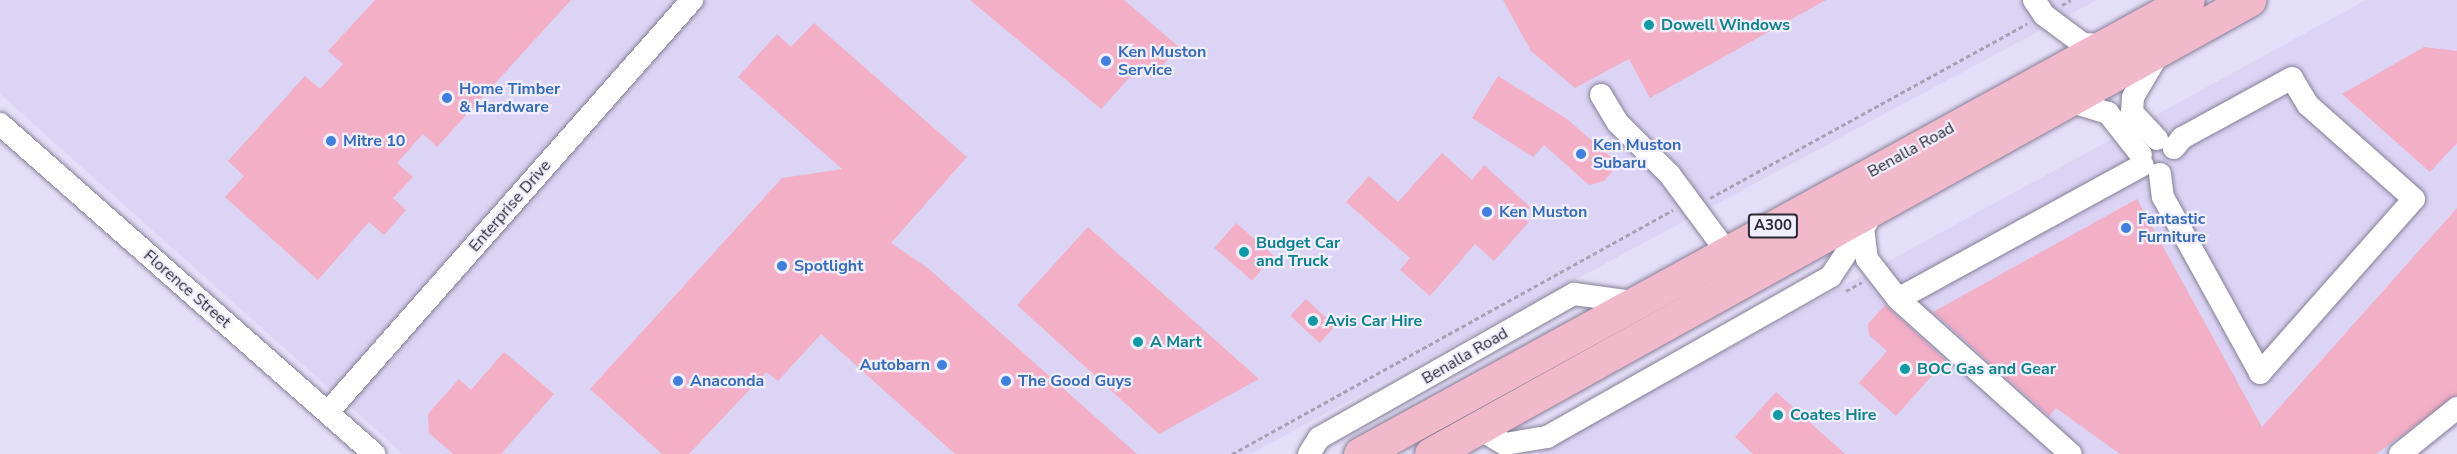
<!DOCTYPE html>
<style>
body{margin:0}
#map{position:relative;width:2457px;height:454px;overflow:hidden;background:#e4dff8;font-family:"Nunito Sans",sans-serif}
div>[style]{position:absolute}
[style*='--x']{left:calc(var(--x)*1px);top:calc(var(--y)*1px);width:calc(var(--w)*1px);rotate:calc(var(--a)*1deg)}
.built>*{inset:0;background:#dbd4f4}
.building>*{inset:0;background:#f2afc6;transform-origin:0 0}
.path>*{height:3px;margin-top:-1.5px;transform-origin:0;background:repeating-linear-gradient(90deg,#a6a2b6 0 4.5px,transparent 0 7.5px)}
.roads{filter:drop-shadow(0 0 2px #857f96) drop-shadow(0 0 2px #857f96)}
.minor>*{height:22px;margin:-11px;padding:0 11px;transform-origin:11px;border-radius:11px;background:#fff}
.highway>*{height:33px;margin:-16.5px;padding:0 16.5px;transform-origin:16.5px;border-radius:16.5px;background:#f2b9ca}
.dots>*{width:16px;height:16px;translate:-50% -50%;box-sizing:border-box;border:3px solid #f1eefd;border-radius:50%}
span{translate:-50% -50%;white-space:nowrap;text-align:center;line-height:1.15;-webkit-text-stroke:4.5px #f1eefd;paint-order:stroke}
.shield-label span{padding:2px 4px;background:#f1eefd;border:2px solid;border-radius:4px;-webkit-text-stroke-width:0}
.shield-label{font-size:15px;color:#2a2831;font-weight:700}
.culture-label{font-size:16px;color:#0d838f;font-weight:700}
.left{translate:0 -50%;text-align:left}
.shop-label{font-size:16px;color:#366cbe;font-weight:700}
.right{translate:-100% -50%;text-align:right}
.street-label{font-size:16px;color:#2a2831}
</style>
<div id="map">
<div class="built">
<i style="clip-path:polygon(0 0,2097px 0,1250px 454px,403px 454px,0 94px)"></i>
<i style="clip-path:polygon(2366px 0,2457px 0,2457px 427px,2422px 454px,1536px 454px)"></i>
</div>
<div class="building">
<i style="clip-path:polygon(375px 0,571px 0,437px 147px,423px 134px,397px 163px,413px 177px,393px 198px,406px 210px,384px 235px,369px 222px,318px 280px,225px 197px,244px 176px,228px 161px,305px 76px,320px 89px,343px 64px,328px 51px)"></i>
<i style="clip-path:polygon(970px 0,1124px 0,1179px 47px,1151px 78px,1139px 67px,1101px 109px)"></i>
<i style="clip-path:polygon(1503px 0,1826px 0,1650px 98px,1629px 59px,1575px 88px,1531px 51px)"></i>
<i style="clip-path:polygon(814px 23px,967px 157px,891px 243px,929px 269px,1137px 454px,955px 454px,821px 334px,778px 381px,766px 372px,689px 454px,662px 454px,590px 389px,782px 178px,842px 169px,738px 77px,777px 34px,791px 47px)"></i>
<i style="clip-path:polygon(2424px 47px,2457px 51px,2457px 143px,2430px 172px,2342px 94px)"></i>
<i style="clip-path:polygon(1498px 76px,1567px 119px,1619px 164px,1604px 181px,1589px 185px,1544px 145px,1533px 157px,1472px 118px)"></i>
<i style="clip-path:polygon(1442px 153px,1472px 180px,1484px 165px,1530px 207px,1522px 217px,1529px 222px,1494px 261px,1475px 244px,1430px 296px,1400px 270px,1410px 258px,1346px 202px,1369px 176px,1398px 202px)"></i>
<i style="clip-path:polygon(2137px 199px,2262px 427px,2457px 208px,2457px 395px,2376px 454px,2120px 454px,2056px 408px,2049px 416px,1933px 312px)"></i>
<i style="left:1236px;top:223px;width:50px;height:33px;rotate:41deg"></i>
<i style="clip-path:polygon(1088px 227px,1259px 379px,1159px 434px,1017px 305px)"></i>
<i style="left:1306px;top:299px;width:40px;height:23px;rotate:43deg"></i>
<i style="clip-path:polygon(1885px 305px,1946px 360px,1896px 416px,1859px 383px,1887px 351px,1869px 335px,1868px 324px)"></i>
<i style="clip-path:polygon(504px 352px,554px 394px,501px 454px,453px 454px,429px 433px,428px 414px,459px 379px,471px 390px)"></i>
<i style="clip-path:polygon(1776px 392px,1845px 454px,1753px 454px,1735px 437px)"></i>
</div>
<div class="path">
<i style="--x:2062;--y:5;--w:10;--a:-29"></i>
<i style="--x:1710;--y:198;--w:362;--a:-28.8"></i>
<i style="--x:1846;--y:291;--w:18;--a:-29"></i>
<i style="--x:1232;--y:454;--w:504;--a:-28.96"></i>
</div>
<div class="roads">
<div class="minor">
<i style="--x:2034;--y:0;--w:18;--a:56"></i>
<i style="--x:2044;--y:15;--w:49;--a:36.6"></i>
<i style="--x:2083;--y:44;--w:21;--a:3"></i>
<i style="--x:1601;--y:95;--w:33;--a:59"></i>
<i style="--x:1618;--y:123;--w:74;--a:45"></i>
<i style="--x:1670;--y:175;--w:96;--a:53.5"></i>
<i style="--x:2065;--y:100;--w:45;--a:16.8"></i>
<i style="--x:2108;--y:113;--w:53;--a:51.8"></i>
<i style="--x:0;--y:124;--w:499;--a:41.4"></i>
<i style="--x:2157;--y:139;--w:37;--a:-133"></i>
<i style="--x:2132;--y:112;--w:15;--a:-86"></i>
<i style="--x:2133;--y:97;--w:51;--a:-59.4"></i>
<i style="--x:2160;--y:174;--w:23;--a:83"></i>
<i style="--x:2163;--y:197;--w:201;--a:61.1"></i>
<i style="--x:2260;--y:373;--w:232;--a:-48.5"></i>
<i style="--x:2414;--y:199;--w:142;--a:-138.4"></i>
<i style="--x:2308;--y:105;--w:31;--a:-121"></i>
<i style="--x:2292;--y:78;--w:125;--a:151.4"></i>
<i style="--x:2182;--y:138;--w:13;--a:129"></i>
<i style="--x:1863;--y:227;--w:32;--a:83"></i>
<i style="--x:1867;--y:259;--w:51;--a:52.2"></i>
<i style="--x:1898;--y:299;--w:232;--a:41.9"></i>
<i style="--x:1898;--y:299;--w:279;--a:-28.7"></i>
<i style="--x:328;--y:412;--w:550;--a:-48.54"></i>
<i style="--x:1478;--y:428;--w:31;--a:31"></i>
<i style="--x:1505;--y:444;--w:43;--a:-9.5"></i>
<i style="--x:1547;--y:437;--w:326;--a:-29.5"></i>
<i style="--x:1831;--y:276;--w:79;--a:-56.3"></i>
<i style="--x:1309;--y:454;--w:19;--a:-58"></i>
<i style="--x:1319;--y:438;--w:293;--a:-29.5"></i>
<i style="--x:1574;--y:294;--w:61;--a:7.6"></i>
<i style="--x:2400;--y:454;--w:73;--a:-38.9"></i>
</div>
<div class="highway">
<i style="--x:1360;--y:454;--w:944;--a:-28.74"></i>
<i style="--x:1431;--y:454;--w:936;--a:-29.03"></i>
</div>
</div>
<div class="dots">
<i style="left:1649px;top:25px;background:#0f9aa8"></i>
<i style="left:1106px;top:61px;background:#3f7fe0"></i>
<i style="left:447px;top:98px;background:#3f7fe0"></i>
<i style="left:331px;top:141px;background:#3f7fe0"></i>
<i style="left:1581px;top:154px;background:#3f7fe0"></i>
<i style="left:1487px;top:212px;background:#3f7fe0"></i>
<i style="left:2126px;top:228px;background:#3f7fe0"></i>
<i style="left:1244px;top:252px;background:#0f9aa8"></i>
<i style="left:782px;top:266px;background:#3f7fe0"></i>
<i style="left:1313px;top:321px;background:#0f9aa8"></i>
<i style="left:1138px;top:342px;background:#0f9aa8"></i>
<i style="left:942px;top:365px;background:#3f7fe0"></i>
<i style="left:1905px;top:369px;background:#0f9aa8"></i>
<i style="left:678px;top:381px;background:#3f7fe0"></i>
<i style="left:1006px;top:381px;background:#3f7fe0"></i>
<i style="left:1778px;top:415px;background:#0f9aa8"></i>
</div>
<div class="shield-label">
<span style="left:1773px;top:226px">A300</span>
</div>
<div class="culture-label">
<span class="left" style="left:1661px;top:25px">Dowell Windows</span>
<span class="left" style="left:1256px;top:252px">Budget Car<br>and Truck</span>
<span class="left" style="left:1325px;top:321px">Avis Car Hire</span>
<span class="left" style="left:1150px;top:342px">A Mart</span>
<span class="left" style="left:1917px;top:369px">BOC Gas and Gear</span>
<span class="left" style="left:1790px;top:415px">Coates Hire</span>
</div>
<div class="shop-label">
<span class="left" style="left:1118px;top:61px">Ken Muston<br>Service</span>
<span class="left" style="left:459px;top:98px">Home Timber<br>&amp; Hardware</span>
<span class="left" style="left:343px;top:141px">Mitre 10</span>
<span class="left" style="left:1593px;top:154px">Ken Muston<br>Subaru</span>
<span class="left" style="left:1499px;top:212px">Ken Muston</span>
<span class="left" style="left:2138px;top:228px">Fantastic<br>Furniture</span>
<span class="left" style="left:794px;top:266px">Spotlight</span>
<span class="right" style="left:930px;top:365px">Autobarn</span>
<span class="left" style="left:690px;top:381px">Anaconda</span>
<span class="left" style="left:1018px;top:381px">The Good Guys</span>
</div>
<div class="street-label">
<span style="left:1911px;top:150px;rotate:-29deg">Benalla Road</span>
<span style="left:510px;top:206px;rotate:-49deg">Enterprise Drive</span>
<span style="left:187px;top:289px;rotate:41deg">Florence Street</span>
<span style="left:1465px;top:356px;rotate:-30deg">Benalla Road</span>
</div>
</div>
